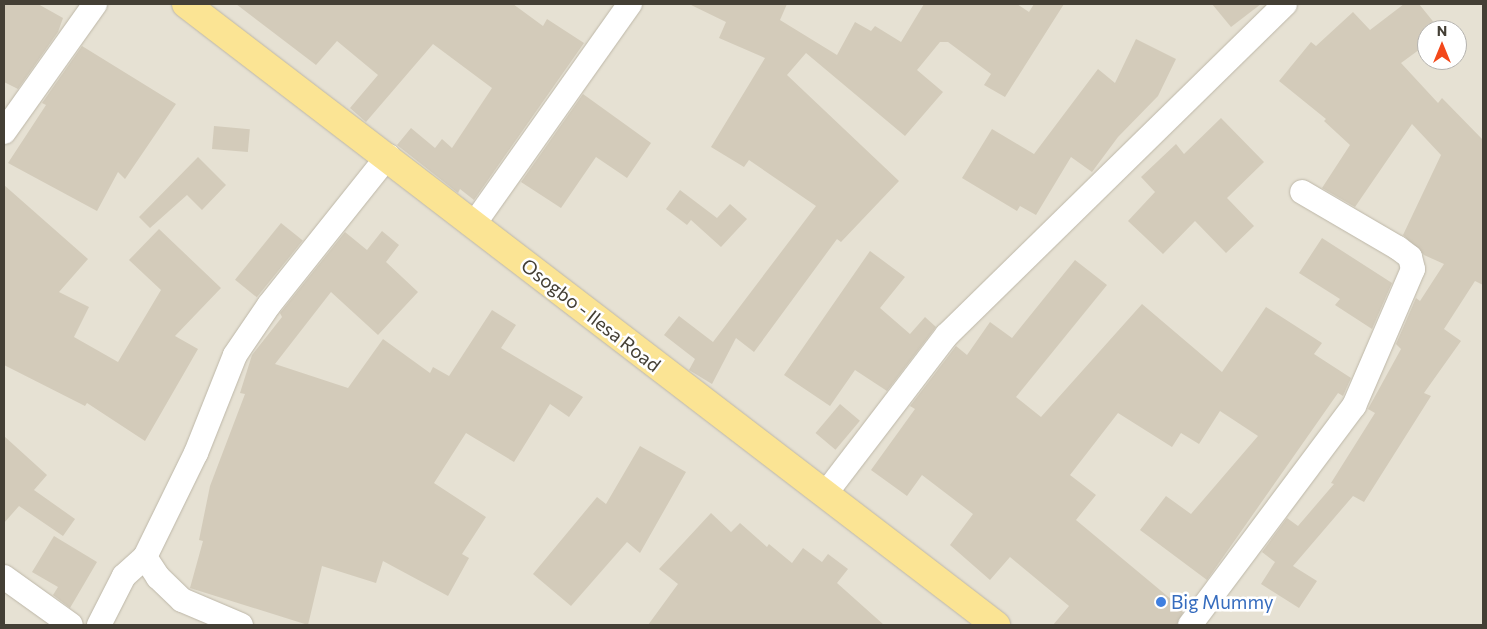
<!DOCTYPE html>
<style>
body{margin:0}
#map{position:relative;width:1487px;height:629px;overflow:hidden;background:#f2efe5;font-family:Commissioner,sans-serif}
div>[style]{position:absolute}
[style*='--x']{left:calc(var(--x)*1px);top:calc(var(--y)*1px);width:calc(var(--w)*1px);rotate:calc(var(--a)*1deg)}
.residential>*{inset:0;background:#e6e1d3}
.building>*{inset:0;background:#d3cbba;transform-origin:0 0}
.roads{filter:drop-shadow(0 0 1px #bdb7a8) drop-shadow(0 0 1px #bdb7a8)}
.minor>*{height:24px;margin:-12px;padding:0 12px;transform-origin:12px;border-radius:12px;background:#fff}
.primary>*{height:28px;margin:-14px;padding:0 14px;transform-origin:14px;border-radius:14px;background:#fbe494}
.dots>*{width:14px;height:14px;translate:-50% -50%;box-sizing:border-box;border:2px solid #fff;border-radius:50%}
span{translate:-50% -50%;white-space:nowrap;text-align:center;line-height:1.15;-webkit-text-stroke:5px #fff;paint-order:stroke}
.street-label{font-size:19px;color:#443f35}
.shop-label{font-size:19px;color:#366cbe}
.left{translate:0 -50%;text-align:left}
.frame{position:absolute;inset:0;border:5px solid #443f35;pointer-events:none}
.north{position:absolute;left:1417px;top:20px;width:50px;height:50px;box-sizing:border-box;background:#fff;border:1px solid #b4b2ae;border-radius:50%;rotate:0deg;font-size:14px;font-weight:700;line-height:20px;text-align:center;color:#443f35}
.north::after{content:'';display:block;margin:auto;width:18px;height:22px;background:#f3481a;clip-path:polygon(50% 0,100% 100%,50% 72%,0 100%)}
</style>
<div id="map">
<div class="residential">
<i style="clip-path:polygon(evenodd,4px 4px,1483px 4px,1483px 625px,4px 625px,4px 4px,1427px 30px,1457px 30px,1457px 60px,1427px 60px,1427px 30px)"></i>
</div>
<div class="building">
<i style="clip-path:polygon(4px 4px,38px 4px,63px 18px,58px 32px,18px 89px,4px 82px)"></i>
<i style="clip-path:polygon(236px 4px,513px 4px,543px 26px,547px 19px,584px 43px,474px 200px,460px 189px,458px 193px,397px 145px,411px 128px,435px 148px,442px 139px,452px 148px,492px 88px,433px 44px,366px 122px,350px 108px,378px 75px,337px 41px,316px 65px)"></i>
<i style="clip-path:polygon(689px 4px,787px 4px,780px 20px,837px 55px,855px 22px,871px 31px,875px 26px,901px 42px,924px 4px,1017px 4px,1029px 12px,1034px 4px,1064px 4px,1005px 97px,984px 85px,991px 74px,948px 42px,940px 42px,917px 70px,943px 92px,905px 136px,806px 53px,787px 75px,899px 181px,841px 242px,837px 239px,754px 352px,736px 338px,712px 384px,689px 370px,695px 359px,664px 335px,679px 316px,713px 342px,816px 206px,749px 160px,744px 167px,711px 147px,765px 58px,719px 38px,726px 22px)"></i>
<i style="clip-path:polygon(1212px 4px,1261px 4px,1231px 27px)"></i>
<i style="clip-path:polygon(1404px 4px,1419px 4px,1440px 30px,1427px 30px,1427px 44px,1401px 63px,1438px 103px,1442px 98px,1483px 140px,1483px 285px,1475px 281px,1444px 329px,1461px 341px,1424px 393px,1431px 396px,1364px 502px,1353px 496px,1293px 566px,1317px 581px,1299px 608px,1261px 584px,1275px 562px,1262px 552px,1287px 518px,1298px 526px,1334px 484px,1331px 483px,1375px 413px,1368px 409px,1401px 349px,1396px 344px,1416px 298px,1420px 301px,1444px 264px,1424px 255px,1403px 235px,1441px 155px,1412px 124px,1355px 207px,1322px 188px,1350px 145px,1324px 121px,1326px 119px,1279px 81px,1311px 42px,1316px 46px,1353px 12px,1370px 30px)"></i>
<i style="clip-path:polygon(1136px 39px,1176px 59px,1158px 96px,1118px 137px,1092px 172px,1071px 157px,1036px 215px,1020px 206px,1017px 211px,962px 178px,992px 129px,1034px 154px,1098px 69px,1115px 83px)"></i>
<i style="clip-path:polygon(82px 46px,176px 104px,125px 179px,118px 172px,97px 211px,8px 163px,46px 105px,42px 103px)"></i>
<i style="clip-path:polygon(583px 94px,651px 143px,627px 178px,596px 157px,561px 208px,521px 182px)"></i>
<i style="clip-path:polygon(1221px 118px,1264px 162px,1227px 198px,1254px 226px,1226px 253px,1195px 221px,1163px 254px,1128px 221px,1155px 192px,1141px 177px,1176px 144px,1184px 154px)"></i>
<i style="left:214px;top:126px;width:36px;height:23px;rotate:5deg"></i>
<i style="clip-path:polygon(198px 157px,226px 185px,202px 210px,187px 195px,150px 228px,139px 217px)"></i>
<i style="clip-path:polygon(4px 185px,88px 259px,59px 292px,89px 307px,74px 337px,118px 362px,161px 290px,129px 260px,159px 229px,221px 288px,175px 336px,198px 349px,145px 441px,87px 403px,85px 406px,4px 365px)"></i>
<i style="clip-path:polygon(680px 190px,717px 218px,730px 204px,747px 219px,721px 247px,691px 220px,687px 225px,666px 209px)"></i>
<i style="left:281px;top:223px;width:28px;height:73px;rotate:39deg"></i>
<i style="clip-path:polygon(382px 231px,399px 245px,386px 262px,418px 292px,378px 335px,331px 292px,275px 364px,348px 388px,383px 339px,430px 373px,433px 367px,449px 376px,492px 310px,516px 325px,501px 348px,583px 397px,569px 417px,550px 404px,514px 462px,466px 433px,434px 483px,486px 517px,462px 554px,469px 558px,448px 596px,383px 561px,376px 583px,322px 566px,308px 625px,190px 588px,203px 541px,199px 540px,210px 486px,245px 394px,240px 393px,252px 355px,282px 317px,280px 313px,345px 232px,367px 250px)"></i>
<i style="clip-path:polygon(1322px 238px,1392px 283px,1372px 329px,1335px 305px,1340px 299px,1299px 273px)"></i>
<i style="clip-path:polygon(870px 251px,905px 277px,880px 308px,910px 334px,925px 317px,936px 327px,887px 391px,855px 370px,830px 406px,784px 375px)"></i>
<i style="clip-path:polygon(1075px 260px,1107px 285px,1016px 397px,1041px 417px,1142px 304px,1222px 372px,1266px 307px,1322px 343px,1314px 354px,1351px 378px,1343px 396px,1338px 393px,1207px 580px,1140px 530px,1166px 496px,1191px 514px,1258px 436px,1220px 411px,1199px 444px,1181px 433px,1172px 447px,1118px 413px,1070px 475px,1096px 495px,1076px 520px,1184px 610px,1177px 625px,1053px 625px,1069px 606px,1010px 557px,990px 580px,950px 545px,973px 514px,922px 475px,907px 496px,871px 470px,915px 409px,910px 406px,956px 346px,967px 355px,990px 322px,1012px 338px)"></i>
<i style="left:840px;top:404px;width:26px;height:38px;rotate:40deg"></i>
<i style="clip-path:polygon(4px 436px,47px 475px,34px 490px,75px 519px,63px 536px,19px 506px,4px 523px)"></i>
<i style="clip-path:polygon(640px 446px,686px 472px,640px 553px,627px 542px,571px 606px,533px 574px,597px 497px,606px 504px)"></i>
<i style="clip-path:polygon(711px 513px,731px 532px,740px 523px,767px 547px,769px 544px,792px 563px,803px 548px,822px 562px,828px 554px,848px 569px,837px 583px,884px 625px,648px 625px,678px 584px,659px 569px)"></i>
<i style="clip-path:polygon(54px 536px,97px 562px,70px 608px,53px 595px,58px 587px,32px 572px)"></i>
</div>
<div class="roads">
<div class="minor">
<i style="--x:4;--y:132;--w:157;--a:-54.6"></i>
<i style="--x:474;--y:224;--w:270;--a:-54.7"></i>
<i style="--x:826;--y:493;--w:199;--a:-52.6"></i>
<i style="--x:947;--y:335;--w:473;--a:-44.4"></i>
<i style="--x:145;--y:557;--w:24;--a:57"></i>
<i style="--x:158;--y:577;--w:33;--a:44"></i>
<i style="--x:182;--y:600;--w:64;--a:23"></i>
<i style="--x:4;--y:577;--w:82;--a:35.6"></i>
<i style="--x:99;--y:625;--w:55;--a:-63"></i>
<i style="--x:124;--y:576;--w:28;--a:-42"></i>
<i style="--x:145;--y:557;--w:116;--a:-63.9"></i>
<i style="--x:196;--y:453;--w:105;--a:-68.3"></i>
<i style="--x:235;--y:355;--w:60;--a:-55.8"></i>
<i style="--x:269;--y:305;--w:191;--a:-51.4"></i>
<i style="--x:1190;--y:625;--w:274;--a:-53.2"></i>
<i style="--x:1354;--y:406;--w:149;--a:-66.7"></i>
<i style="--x:1413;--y:269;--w:12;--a:-104"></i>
<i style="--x:1410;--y:257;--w:15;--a:-143"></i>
<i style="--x:1398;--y:248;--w:111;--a:-149.7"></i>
</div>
<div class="primary">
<i style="--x:186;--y:4;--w:1021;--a:37.48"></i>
</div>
</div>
<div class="dots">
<i style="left:1161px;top:602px;background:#3f7fe0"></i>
</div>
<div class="street-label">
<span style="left:591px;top:315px;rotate:38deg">Osogbo - Ilesa Road</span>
</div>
<div class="shop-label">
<span class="left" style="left:1171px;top:602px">Big Mummy</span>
</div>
<div class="frame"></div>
<div class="north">N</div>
</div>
